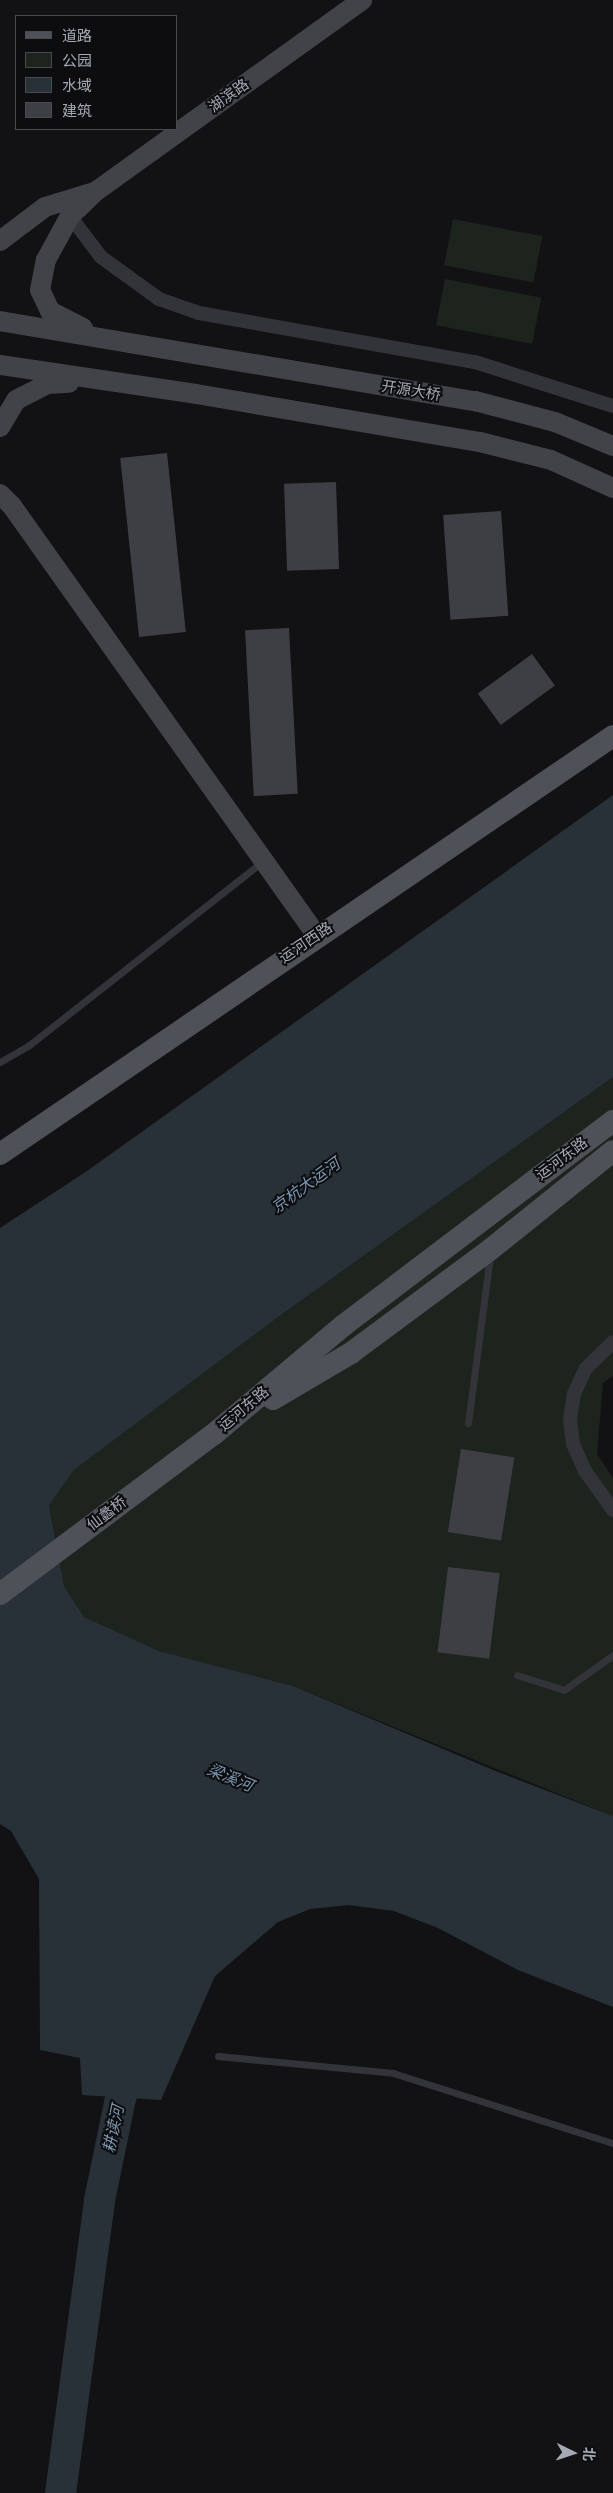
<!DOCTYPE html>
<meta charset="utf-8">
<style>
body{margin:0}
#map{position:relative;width:613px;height:2493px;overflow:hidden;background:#121214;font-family:"Nunito Sans","Noto Sans SC",sans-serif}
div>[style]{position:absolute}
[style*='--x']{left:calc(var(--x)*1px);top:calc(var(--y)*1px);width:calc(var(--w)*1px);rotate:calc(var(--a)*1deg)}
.green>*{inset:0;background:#1d241e;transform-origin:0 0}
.water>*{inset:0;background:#293138}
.river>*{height:31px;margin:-15.5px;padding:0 15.5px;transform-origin:15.5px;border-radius:15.5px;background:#293138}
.building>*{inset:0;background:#3e3f44;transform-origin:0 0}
.lane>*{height:7px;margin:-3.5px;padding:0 3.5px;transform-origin:3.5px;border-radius:3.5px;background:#333439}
.street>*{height:14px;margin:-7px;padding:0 7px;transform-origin:7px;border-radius:7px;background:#333439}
.secondary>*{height:20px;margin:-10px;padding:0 10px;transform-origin:10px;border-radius:10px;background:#424349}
.primary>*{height:22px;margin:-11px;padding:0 11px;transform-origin:11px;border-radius:11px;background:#4f5158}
span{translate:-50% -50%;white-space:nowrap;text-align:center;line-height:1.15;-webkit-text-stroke:4px #0d0d0f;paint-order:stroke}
.street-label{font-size:15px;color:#a4a9b5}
.water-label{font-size:16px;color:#7b97b0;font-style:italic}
.legend{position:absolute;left:15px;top:15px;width:162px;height:115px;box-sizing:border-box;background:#0d0d0f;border:1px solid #494b51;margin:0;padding:6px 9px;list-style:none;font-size:15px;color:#a4a9b5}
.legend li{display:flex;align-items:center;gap:10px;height:25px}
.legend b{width:25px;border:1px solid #494b51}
.north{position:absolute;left:548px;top:2428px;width:50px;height:50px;-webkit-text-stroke:4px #0d0d0f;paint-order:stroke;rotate:94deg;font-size:14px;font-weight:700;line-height:20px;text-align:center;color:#a4a9b5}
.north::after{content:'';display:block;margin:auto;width:18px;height:22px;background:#a4a9b5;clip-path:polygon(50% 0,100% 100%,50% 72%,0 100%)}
</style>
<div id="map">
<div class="green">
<i style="left:453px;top:219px;width:91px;height:47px;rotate:11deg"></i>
<i style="left:445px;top:279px;width:98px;height:47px;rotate:11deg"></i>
<i style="clip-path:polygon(613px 1077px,613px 1376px,603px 1383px,597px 1454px,613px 1478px,613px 1816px,293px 1686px,159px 1651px,84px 1617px,64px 1586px,49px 1504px,74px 1470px,281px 1315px)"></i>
</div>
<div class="water">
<i style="clip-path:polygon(613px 795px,613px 1077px,281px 1315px,74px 1470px,49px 1505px,64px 1586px,84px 1617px,159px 1651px,293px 1686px,498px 1772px,613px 1816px,613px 2007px,518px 1970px,438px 1928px,394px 1911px,349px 1905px,310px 1909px,278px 1922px,215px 1976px,161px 2100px,82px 2095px,80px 2058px,40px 2050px,39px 1879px,11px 1831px,0 1824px,0 1228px,87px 1171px)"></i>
</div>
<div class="river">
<i style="--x:60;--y:2493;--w:296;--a:-82.4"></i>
<i style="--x:99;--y:2200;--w:104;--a:-78.4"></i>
<i style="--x:120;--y:2098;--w:43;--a:-72.4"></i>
</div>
<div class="building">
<i style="left:167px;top:453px;width:180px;height:47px;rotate:84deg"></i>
<i style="left:336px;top:482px;width:87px;height:52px;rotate:88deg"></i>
<i style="left:501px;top:511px;width:105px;height:58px;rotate:86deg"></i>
<i style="left:289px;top:628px;width:166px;height:44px;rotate:87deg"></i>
<i style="left:532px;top:654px;width:39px;height:67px;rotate:54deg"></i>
<i style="left:461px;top:1449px;width:54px;height:84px;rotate:9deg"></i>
<i style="left:448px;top:1567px;width:52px;height:86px;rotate:7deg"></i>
</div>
<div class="lane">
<i style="--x:0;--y:1062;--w:32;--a:-30"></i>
<i style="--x:28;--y:1046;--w:298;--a:-38.2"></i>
<i style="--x:468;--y:1423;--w:169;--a:-82.5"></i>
<i style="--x:517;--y:1675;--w:49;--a:17.7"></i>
<i style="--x:564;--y:1690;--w:60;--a:-35.5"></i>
<i style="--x:218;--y:2056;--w:176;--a:5.5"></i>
<i style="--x:393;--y:2073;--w:231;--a:17.7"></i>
</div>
<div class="street">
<i style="--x:70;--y:216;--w:51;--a:52.9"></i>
<i style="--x:101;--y:257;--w:72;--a:35.9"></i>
<i style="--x:159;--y:299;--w:42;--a:19.3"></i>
<i style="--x:199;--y:313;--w:280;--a:10.1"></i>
<i style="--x:475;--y:362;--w:145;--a:17.7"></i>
<i style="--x:613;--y:1342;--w:37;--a:136"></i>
<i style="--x:586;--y:1368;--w:29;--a:115"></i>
<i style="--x:574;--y:1394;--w:25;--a:99"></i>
<i style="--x:570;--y:1419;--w:25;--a:83"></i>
<i style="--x:573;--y:1444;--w:30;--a:66"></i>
<i style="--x:585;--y:1471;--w:48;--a:54.3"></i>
</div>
<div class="secondary">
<i style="--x:0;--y:241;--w:56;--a:-37.1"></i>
<i style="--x:45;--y:207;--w:48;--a:-16.9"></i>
<i style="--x:0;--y:321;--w:482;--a:9.6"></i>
<i style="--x:475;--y:401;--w:83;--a:14.7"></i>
<i style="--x:555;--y:422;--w:63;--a:22.5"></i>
<i style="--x:83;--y:328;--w:37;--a:-153"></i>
<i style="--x:50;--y:311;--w:23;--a:-115"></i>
<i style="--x:40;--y:290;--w:31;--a:-79"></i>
<i style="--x:46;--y:260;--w:50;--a:-61.4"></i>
<i style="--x:70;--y:216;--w:35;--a:-44"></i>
<i style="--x:95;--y:192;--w:329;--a:-35.7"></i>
<i style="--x:0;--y:365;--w:198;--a:8.4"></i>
<i style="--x:196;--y:394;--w:288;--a:9.6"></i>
<i style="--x:480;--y:442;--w:73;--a:14.2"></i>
<i style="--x:551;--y:460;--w:68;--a:24.3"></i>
<i style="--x:0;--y:427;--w:31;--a:-59"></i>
<i style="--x:16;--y:400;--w:35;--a:-27"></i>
<i style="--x:47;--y:384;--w:22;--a:-3"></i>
<i style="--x:0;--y:494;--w:17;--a:45"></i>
<i style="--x:12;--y:506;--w:527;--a:54.65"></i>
</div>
<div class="primary">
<i style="--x:0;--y:1154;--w:742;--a:-34.29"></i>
<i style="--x:273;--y:1399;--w:91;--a:-30.5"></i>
<i style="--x:351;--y:1353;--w:174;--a:-36.6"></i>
<i style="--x:491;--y:1249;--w:156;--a:-38.8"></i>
<i style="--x:0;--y:1594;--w:267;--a:-36.8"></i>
<i style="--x:214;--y:1434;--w:170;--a:-40"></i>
<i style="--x:344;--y:1325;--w:338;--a:-37.2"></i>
</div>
<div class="street-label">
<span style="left:229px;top:96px;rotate:-36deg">湖滨路</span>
<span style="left:411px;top:391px;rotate:9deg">开源大桥</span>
<span style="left:306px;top:943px;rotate:-34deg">运河西路</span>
<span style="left:562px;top:1159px;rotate:-37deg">运河东路</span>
<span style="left:244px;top:1409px;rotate:-40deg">运河东路</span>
<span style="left:107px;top:1514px;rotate:-37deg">仙蠡桥</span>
</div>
<div class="water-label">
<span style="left:306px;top:1186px;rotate:-36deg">京杭大运河</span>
<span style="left:230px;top:1778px;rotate:22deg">梁溪河</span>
<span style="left:114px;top:2129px;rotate:-78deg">耕读河</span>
</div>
<ul class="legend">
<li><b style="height:6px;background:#4f5158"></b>道路</li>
<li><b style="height:14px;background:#1d241e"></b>公园</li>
<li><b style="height:14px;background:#293138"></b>水域</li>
<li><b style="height:14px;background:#3e3f44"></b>建筑</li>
</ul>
<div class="north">北</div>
</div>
